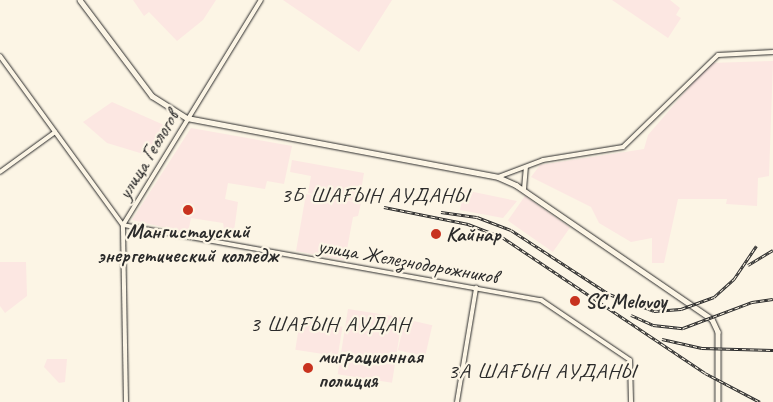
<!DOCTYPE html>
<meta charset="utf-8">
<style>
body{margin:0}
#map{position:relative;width:773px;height:402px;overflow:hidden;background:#fcf5e5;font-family:Caveat,sans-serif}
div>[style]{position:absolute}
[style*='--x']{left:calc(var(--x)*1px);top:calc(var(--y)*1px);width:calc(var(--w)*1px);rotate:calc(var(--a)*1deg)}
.built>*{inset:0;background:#fce7e2;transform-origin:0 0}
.roads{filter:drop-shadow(0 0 1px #2b2b2b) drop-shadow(0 0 1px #2b2b2b)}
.tertiary>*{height:4px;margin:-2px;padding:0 2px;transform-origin:2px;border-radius:2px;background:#fcf5e5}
.secondary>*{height:4.5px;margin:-2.25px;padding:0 2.25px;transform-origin:2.25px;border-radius:2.25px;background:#fcf5e5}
.rail>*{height:3px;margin-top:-1.5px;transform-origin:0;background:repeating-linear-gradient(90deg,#fcf5e5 0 4px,#2b2b2b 0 8px);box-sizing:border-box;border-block:1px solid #2b2b2b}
.dots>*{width:14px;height:14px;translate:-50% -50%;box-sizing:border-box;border:2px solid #fcf5e5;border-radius:50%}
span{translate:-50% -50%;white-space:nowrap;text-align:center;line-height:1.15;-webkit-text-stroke:4.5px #fcf5e5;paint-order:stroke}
.street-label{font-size:21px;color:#2b2b2b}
.poi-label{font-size:21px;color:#2b2b2b;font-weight:700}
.left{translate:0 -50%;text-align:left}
.neighbourhood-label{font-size:22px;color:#2b2b2b;letter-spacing:1px}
</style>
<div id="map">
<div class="built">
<i style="clip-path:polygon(133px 0,216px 0,203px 20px,177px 41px,149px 12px,144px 16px)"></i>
<i style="clip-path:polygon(283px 0,392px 0,359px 52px)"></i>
<i style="clip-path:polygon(612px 0,670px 0,680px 8px,676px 15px,681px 18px,668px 38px)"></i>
<i style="clip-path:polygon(773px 61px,769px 176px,758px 178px,757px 206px,726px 204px,727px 199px,678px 199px,664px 263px,652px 263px,652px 238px,631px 242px,599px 223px,591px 207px,531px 177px,540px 165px,644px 149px,648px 135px,710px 63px)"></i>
<i style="clip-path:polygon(112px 102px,164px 125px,150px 156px,107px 143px,83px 122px)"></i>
<i style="clip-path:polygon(191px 128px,292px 146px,284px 184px,267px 181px,265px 189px,228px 183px,225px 199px,238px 202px,234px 231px,224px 229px,223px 223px,191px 218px,188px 233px,132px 220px)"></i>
<i style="clip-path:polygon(292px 160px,364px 173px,359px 202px,308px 193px,311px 176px,290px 172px)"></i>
<i style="clip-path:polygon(464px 190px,517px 201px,503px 218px,460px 210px)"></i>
<i style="clip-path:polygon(306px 194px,361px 203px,358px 216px,353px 217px,345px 260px,296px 251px)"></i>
<i style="left:525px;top:196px;width:55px;height:30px;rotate:35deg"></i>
<i style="clip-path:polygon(0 262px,26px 262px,27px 296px,5px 313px,0 306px)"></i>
<i style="left:348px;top:309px;width:55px;height:66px;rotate:9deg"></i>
<i style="left:405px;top:319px;width:28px;height:32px;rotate:13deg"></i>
<i style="left:300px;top:320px;width:43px;height:30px;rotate:9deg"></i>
<i style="clip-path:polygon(47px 359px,67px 359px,65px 382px,59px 383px,44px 367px)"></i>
</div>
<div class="roads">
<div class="tertiary">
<i style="--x:0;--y:56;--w:209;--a:54"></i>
<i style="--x:123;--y:225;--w:425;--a:10.2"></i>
<i style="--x:541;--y:300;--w:107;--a:34"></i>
<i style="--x:630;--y:360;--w:42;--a:88.6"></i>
<i style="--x:0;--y:172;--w:68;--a:-36"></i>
<i style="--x:498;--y:177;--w:48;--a:-20.7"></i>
<i style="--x:543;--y:160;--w:81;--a:-9.2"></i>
<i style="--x:623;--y:147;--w:132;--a:-44.1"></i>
<i style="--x:718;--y:55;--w:55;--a:-3.1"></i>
<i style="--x:524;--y:189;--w:21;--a:-85"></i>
<i style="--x:126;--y:402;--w:177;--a:-91"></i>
<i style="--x:123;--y:225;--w:264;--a:-58.5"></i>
<i style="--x:457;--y:402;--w:116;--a:-80.5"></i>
</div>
<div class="secondary">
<i style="--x:80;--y:0;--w:120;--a:53.1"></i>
<i style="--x:152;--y:96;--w:41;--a:32.2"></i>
<i style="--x:187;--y:118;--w:317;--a:10.7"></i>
<i style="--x:498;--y:177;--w:20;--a:24"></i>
<i style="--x:516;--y:185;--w:237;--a:34.4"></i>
<i style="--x:712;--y:319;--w:14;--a:65"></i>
<i style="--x:718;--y:332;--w:70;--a:90"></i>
</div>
</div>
<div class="rail">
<i style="--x:384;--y:207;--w:86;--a:11.4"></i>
<i style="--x:468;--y:224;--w:36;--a:21"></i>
<i style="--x:502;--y:237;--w:244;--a:33.8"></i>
<i style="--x:705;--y:373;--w:62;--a:27.8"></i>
<i style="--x:441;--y:212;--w:36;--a:8"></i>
<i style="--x:477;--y:217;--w:36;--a:21"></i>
<i style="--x:511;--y:230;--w:117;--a:33.1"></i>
<i style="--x:609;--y:294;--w:48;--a:20.7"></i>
<i style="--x:654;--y:311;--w:27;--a:-4"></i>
<i style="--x:681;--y:309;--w:35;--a:-20"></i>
<i style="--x:714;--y:297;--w:27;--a:-42"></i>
<i style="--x:734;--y:279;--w:40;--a:-56"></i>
<i style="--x:748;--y:265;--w:29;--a:-31"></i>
<i style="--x:631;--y:315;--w:24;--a:24"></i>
<i style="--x:653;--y:325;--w:30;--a:6"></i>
<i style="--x:683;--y:328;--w:74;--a:-20.6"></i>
<i style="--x:752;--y:302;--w:21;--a:-8"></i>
<i style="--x:662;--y:339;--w:41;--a:12.7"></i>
<i style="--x:702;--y:348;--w:71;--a:1.6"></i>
</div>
<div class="dots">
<i style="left:188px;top:210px;background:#c8321e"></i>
<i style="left:436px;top:234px;background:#c8321e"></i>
<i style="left:575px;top:301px;background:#c8321e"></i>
<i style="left:308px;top:368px;background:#c8321e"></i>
</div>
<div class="street-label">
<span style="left:148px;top:155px;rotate:-59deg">улица Геологов</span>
<span style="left:408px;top:261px;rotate:10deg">улица Железнодорожников</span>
</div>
<div class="poi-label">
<span style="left:188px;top:243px">Мангистауский<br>энергетический колледж</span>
<span class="left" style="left:446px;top:234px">Кайнар</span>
<span class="left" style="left:585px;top:301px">SC Melovoy</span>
<span class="left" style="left:318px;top:368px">миграционная<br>полиция</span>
</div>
<div class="neighbourhood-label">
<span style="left:375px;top:196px">3Б ШАҒЫН АУДАНЫ</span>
<span style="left:330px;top:325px">3 ШАҒЫН АУДАН</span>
<span style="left:542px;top:372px">3А ШАҒЫН АУДАНЫ</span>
</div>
</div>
